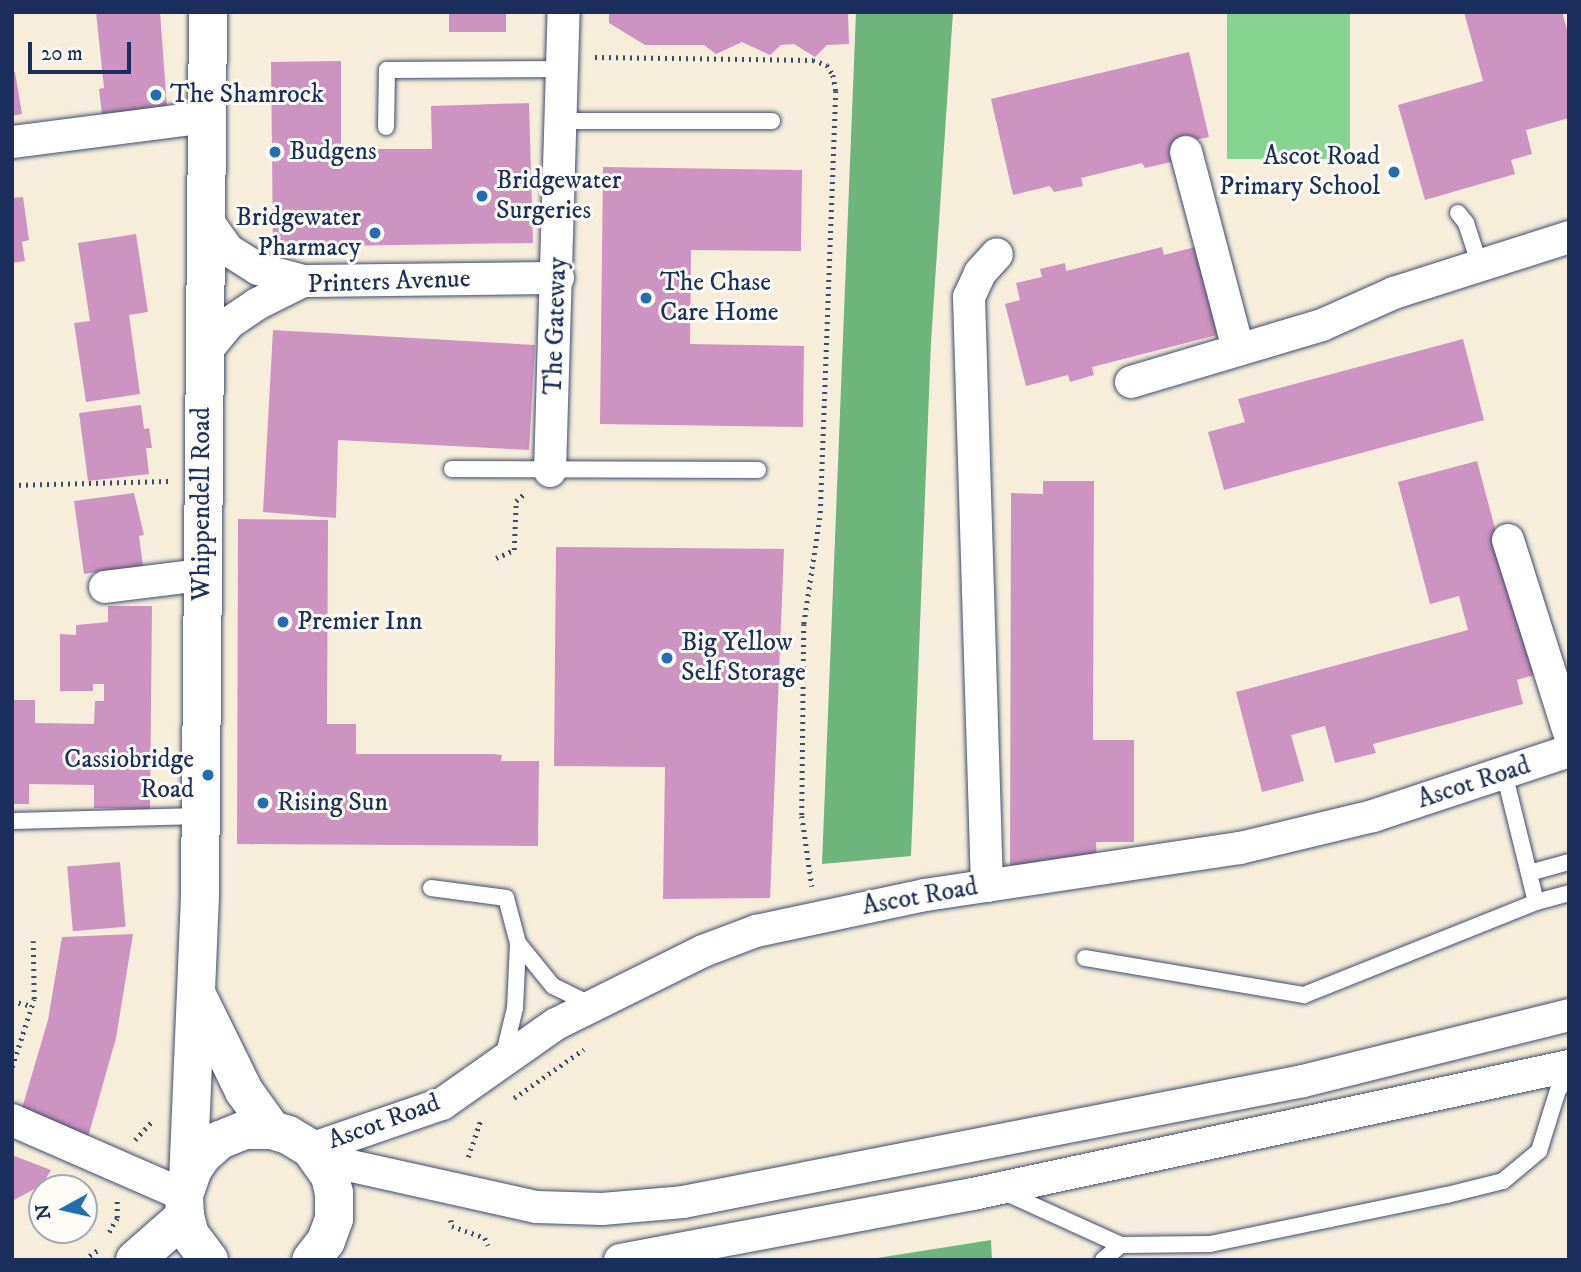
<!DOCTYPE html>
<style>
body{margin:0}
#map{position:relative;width:1581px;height:1272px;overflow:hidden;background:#f6eedb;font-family:"IM FELL DW Pica",serif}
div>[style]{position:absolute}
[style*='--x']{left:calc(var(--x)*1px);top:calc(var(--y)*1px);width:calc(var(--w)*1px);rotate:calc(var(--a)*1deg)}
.green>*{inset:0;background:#87d390;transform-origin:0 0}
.forest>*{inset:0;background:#6db57a}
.building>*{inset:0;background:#cd93c1;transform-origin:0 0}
.path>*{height:4.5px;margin-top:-2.25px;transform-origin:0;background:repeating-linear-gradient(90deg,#3c4c71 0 2px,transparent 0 7px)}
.roads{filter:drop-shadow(0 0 2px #3c4c71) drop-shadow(0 0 2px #3c4c71)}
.service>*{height:16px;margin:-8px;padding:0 8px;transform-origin:8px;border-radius:8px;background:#fff}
.minor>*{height:32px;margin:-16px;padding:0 16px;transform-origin:16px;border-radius:16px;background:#fff}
.tertiary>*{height:38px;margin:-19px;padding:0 19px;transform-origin:19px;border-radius:19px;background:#fff}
.dots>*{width:19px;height:19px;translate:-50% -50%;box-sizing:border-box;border:4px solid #fdfcf7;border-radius:50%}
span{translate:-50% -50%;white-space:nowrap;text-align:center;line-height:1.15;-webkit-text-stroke:6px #fdfcf7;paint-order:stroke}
.poi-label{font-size:26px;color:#1b2f5e}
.left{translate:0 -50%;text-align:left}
.right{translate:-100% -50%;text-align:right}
.street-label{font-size:26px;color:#1b2f5e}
.frame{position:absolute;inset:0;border:14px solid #1b2f5e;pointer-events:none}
.north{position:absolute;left:28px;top:1174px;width:70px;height:70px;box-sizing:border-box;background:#fdfcf7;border:2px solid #a3aaba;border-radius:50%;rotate:262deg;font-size:19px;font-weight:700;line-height:28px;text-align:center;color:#1b2f5e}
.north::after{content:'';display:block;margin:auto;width:24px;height:32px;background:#1f6fb2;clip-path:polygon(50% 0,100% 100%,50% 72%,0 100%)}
.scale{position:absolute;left:28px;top:42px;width:103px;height:32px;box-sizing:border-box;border:4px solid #1b2f5e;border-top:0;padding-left:9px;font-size:21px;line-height:24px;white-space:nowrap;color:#1b2f5e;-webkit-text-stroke:5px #fdfcf7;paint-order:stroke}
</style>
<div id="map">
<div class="green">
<i style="left:1227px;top:12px;width:123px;height:147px"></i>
</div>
<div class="forest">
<i style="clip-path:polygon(856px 12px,953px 12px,931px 342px,911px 856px,822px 864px)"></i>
<i style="clip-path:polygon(991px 1240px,992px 1260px,865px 1260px)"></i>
</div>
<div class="building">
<i style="clip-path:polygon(96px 12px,160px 12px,167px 108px,102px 114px,99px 89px,104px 88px)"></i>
<i style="left:449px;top:12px;width:57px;height:20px"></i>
<i style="clip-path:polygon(609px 12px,848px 12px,849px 44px,827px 45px,815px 57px,794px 44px,781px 45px,770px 55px,742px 42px,716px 54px,704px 45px,645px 45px,609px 23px)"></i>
<i style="clip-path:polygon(1464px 12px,1562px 12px,1569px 36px,1569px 118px,1526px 130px,1532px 154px,1511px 160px,1515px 174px,1425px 200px,1398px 105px,1483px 81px)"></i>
<i style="clip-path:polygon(1189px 52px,1209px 137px,1176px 144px,1180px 160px,1145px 168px,1142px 163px,1081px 178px,1083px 186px,1054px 192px,1050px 186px,1013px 195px,991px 99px)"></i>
<i style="clip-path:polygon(341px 61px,341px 149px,432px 149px,431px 106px,529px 103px,533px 243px,273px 247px,271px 62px)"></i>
<i style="clip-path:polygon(15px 72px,22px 114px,12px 116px,12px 73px)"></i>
<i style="clip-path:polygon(603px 167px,802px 170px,801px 251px,691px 250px,690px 344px,804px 346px,803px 427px,600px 424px)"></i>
<i style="clip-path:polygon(23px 197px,29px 240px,22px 242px,25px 261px,12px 263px,12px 198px)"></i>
<i style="clip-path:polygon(136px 234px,148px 312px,129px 315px,140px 394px,86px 402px,74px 323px,90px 321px,78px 243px)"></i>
<i style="clip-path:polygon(1199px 246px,1217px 335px,1092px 367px,1094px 375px,1070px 382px,1068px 375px,1026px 386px,1005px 304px,1020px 300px,1016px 283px,1042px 277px,1040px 269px,1065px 263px,1066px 271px,1162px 247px,1164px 255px)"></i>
<i style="clip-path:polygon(273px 330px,535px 345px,529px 450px,338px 440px,336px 518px,263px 512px)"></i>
<i style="clip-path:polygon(1463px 339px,1484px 420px,1224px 490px,1208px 432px,1245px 422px,1238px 399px)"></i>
<i style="clip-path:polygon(141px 405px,144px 429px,149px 428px,152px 448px,146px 448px,149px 474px,88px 481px,79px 413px)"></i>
<i style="clip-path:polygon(1477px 461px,1534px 675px,1517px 680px,1523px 704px,1373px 744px,1376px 753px,1335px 763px,1325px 726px,1291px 735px,1304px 781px,1262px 792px,1236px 692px,1468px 630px,1459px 596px,1430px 604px,1398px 482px)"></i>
<i style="clip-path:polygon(1043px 481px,1094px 481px,1093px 740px,1134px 740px,1134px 842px,1096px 842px,1097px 861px,1055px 866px,1010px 866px,1011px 493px,1043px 494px)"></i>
<i style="clip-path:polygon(134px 493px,144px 535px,139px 536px,143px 566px,84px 574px,74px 501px)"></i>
<i style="clip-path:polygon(238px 519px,328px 520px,327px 724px,356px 724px,356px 754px,493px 754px,502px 755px,501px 761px,539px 761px,538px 846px,237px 844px)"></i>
<i style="clip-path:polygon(556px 547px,784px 549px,770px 898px,663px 899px,665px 767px,554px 766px)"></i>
<i style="clip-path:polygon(108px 606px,152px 606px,150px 809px,94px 808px,94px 785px,29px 784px,29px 804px,12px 804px,12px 700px,35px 700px,35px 723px,94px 724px,95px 701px,104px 701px,104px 684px,93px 684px,93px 691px,60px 691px,60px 634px,76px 635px,76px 625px,108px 622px)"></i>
<i style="left:120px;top:862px;width:65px;height:53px;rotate:85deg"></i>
<i style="clip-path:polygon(133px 934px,116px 1038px,88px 1137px,20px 1115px,48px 1020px,62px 937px)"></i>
<i style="clip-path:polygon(12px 1155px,51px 1170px,42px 1185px,12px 1201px)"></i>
</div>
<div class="path">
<i style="--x:595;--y:57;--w:218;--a:0.8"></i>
<i style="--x:813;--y:60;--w:15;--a:20"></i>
<i style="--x:827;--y:65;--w:12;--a:59"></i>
<i style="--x:833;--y:75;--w:16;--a:79"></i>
<i style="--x:836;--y:91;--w:427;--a:92.1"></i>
<i style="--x:820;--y:518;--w:107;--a:98.6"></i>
<i style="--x:804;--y:624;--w:192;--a:90.6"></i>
<i style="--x:802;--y:816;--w:71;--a:81.9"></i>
<i style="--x:12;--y:485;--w:157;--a:-1.5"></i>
<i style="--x:496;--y:558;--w:20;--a:-24"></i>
<i style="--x:514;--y:550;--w:49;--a:-87.7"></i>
<i style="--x:516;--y:501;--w:11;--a:-41"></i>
<i style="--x:12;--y:1001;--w:21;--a:14"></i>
<i style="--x:12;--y:1067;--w:71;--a:-72.1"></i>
<i style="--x:34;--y:999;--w:58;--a:-91"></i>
<i style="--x:514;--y:1098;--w:85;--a:-35"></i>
<i style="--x:135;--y:1140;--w:27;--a:-48"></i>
<i style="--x:468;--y:1157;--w:40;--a:-71.1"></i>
<i style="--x:451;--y:1220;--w:6;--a:81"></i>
<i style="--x:452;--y:1226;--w:35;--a:20"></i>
<i style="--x:485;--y:1238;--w:8;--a:67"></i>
<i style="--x:109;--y:1232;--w:16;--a:-60"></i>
<i style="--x:117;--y:1218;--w:17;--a:-90"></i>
<i style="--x:84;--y:1260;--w:19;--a:-36"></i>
</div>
<div class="roads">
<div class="service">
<i style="--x:562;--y:121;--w:210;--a:0"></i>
<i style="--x:386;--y:127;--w:57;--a:-89"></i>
<i style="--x:387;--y:70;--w:177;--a:-0.3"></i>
<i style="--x:1458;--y:213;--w:13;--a:51"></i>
<i style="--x:1466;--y:223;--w:45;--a:72"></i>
<i style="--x:452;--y:469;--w:306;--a:0.2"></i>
<i style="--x:12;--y:821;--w:189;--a:-1.5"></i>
<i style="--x:1529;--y:873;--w:41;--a:-15.4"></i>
<i style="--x:431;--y:888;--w:76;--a:7.6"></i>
<i style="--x:506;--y:898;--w:47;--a:75.1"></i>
<i style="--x:518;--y:943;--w:65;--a:92.6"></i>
<i style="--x:515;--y:1008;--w:51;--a:103.5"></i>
<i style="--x:1536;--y:902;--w:34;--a:-15"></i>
<i style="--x:518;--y:943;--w:55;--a:50.9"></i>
<i style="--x:553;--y:986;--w:43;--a:26"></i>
<i style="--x:1085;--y:958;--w:222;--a:9.6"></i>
<i style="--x:1304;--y:995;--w:250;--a:-21.8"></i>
<i style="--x:1536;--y:902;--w:133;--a:-103.9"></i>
<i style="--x:1004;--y:1192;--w:128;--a:24.4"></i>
<i style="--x:1121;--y:1245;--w:89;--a:-0.6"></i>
<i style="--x:1210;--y:1244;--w:242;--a:-11.7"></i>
<i style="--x:1447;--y:1195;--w:58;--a:-14"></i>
<i style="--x:1503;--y:1181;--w:47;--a:-39.8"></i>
<i style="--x:1539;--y:1151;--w:64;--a:-72.7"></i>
<i style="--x:1558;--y:1090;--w:17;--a:-50"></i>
<i style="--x:1103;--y:1260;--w:23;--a:-40"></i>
</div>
<div class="minor">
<i style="--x:12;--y:142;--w:197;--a:-7.3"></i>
<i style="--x:1186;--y:152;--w:204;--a:75.2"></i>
<i style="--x:204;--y:216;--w:42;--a:54.8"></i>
<i style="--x:228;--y:250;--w:36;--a:32"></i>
<i style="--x:258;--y:269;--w:47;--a:14.9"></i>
<i style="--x:203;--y:355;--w:41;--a:-50.9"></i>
<i style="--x:229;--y:323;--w:34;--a:-34"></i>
<i style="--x:257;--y:304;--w:51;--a:-26.6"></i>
<i style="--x:303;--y:281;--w:255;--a:-0.7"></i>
<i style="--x:1131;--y:382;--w:199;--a:-16.6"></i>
<i style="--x:1322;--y:325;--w:79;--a:-24"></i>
<i style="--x:1394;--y:293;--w:184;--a:-17.7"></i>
<i style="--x:550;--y:471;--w:459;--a:-88.3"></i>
<i style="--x:1508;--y:540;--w:201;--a:72.4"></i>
<i style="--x:105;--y:587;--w:98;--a:-7.1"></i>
<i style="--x:987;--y:886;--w:589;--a:-91.75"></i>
<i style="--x:969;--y:297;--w:26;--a:-65"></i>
<i style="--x:980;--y:273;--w:25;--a:-48"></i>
<i style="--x:12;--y:1120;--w:188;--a:23.6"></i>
<i style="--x:311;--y:1149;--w:139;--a:-19"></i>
<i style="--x:442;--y:1104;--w:139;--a:-35.1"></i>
<i style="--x:556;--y:1024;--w:164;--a:-26.4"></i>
<i style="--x:703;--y:951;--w:57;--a:-20.7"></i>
<i style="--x:756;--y:931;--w:173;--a:-12"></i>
<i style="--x:925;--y:895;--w:318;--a:-8.5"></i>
<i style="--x:1240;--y:848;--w:137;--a:-13.5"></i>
<i style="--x:1373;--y:816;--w:206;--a:-18.3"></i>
<i style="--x:320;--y:1159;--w:222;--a:12.5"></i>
<i style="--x:537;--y:1207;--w:65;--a:1.8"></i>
<i style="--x:602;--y:1209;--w:81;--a:-4.9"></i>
<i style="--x:683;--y:1202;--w:632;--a:-11.04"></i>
<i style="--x:1303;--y:1081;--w:274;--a:-13.9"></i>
<i style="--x:620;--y:1260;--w:359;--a:-10.6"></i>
<i style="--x:973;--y:1194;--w:610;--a:-12.12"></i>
</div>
<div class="tertiary">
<i style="--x:198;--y:997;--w:105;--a:63.9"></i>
<i style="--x:244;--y:1091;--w:48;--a:54.3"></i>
<i style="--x:188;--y:1182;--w:289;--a:-87.6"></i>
<i style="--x:200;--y:893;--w:881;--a:-89.48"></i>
<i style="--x:135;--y:1260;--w:67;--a:-41.3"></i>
<i style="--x:209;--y:1260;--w:31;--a:-127"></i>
<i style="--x:190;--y:1235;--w:20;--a:-105"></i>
<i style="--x:185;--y:1216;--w:21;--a:-93"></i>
<i style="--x:184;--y:1195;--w:28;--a:-71"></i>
<i style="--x:193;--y:1169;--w:16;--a:-55"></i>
<i style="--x:202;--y:1156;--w:24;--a:-42"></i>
<i style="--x:220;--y:1140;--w:27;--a:-22"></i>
<i style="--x:245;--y:1130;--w:27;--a:0"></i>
<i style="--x:272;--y:1130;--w:17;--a:17"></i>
<i style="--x:288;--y:1135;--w:27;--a:31"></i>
<i style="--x:311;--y:1149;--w:33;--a:55"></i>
<i style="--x:330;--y:1176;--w:17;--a:77"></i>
<i style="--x:334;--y:1193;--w:26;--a:90"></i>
<i style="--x:334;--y:1219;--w:23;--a:110"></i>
<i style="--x:326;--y:1241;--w:24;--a:128"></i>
</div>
</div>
<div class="dots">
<i style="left:156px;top:95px;background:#1f6fb2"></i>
<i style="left:275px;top:152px;background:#1f6fb2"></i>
<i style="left:1394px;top:172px;background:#1f6fb2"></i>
<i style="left:482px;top:196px;background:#1f6fb2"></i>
<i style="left:375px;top:233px;background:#1f6fb2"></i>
<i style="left:646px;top:298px;background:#1f6fb2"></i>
<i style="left:283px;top:622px;background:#1f6fb2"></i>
<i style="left:667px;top:658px;background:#1f6fb2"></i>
<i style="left:208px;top:775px;background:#1f6fb2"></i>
<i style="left:263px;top:803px;background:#1f6fb2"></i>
</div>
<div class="poi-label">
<span class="left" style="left:170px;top:95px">The Shamrock</span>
<span class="left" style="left:289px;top:152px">Budgens</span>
<span class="right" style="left:1380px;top:172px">Ascot Road<br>Primary School</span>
<span class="left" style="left:496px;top:196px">Bridgewater<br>Surgeries</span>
<span class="right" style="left:361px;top:233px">Bridgewater<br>Pharmacy</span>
<span class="left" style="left:660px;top:298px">The Chase<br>Care Home</span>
<span class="left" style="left:297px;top:622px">Premier Inn</span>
<span class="left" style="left:681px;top:658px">Big Yellow<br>Self Storage</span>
<span class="right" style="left:194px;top:775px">Cassiobridge<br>Road</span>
<span class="left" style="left:277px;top:803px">Rising Sun</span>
</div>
<div class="street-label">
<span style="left:389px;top:282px;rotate:-2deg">Printers Avenue</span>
<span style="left:556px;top:326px;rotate:-88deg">The Gateway</span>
<span style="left:202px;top:504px;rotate:-90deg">Whippendell Road</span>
<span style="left:1474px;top:783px;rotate:-18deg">Ascot Road</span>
<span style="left:920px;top:897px;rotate:-10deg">Ascot Road</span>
<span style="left:384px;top:1122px;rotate:-20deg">Ascot Road</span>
</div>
<div class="frame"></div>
<div class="north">N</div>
<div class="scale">20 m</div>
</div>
